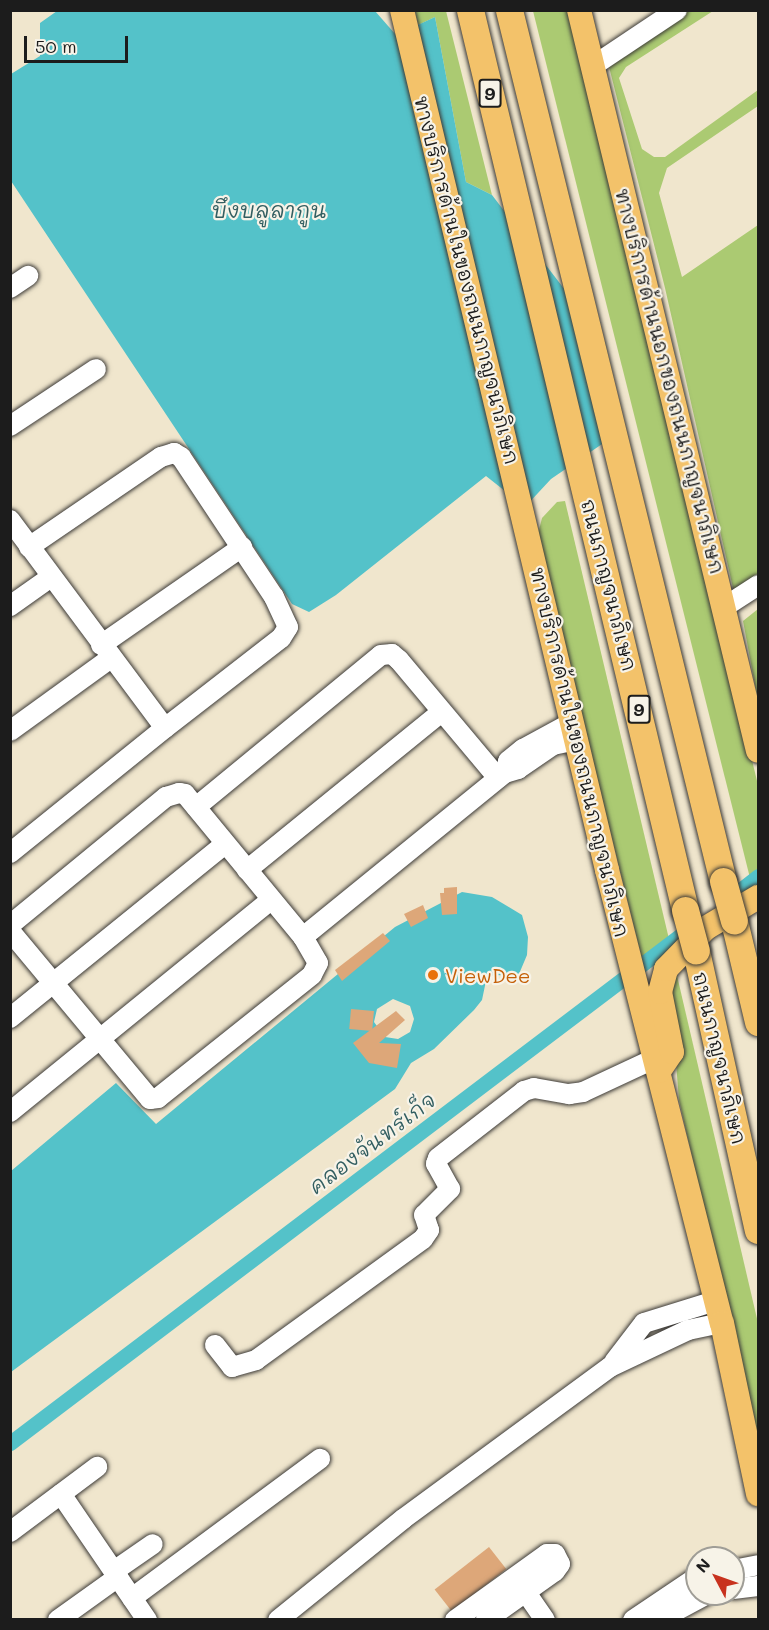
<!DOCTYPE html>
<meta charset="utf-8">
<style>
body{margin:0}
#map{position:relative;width:769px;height:1630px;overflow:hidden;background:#f0e6cd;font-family:Mali,"Playpen Sans Thai",sans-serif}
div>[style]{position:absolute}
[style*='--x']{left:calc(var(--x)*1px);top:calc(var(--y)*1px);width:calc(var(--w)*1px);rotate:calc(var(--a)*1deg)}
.green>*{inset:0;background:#abca72}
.water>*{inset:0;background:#54c2c9}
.canal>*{height:15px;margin:-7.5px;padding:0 7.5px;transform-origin:7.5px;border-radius:7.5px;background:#54c2c9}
.building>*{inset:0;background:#dda779;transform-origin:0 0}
.roads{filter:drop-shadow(0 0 2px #3c3a37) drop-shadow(0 0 2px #3c3a37)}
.minor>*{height:20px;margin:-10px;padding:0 10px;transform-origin:10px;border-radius:10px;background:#fff}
.major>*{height:24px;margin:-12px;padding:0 12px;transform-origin:12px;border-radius:12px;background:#f3c26a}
.highway>*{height:27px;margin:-13.5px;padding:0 13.5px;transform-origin:13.5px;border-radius:13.5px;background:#f3c26a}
.bridges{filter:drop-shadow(0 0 2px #3c3a37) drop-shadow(0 0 2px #3c3a37)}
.highway-bridge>*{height:27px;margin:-13.5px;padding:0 13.5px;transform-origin:13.5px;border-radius:13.5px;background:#f3c26a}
.dots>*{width:16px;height:16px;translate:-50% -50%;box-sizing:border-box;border:3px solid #f7f3e8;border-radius:50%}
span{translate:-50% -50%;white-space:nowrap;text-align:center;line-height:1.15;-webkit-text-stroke:4.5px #f7f3e8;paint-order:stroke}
.shield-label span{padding:2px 4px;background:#f7f3e8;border:2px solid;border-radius:4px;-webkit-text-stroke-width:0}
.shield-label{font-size:18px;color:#1c1c1c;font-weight:700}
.street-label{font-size:20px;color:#1c1c1c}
.food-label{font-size:20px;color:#c56008}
.left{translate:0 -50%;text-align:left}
.water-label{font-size:21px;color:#325e61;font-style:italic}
.frame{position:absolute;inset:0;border:12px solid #1c1c1c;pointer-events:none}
.north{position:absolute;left:685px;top:1546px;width:60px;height:60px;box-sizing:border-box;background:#f7f3e8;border:2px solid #9f9d96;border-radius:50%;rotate:311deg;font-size:16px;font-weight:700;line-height:24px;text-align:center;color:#1c1c1c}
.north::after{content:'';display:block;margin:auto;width:21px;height:27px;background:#c8321e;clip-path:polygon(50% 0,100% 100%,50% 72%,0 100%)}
.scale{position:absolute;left:24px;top:36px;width:104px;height:27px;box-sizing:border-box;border:3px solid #1c1c1c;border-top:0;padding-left:8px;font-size:18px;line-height:21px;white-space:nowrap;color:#1c1c1c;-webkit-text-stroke:4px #f7f3e8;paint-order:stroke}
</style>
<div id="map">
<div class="green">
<i style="clip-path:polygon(415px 11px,446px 11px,492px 195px,466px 182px,435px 17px,418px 25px)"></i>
<i style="clip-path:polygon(533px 11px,571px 11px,758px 785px,758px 869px,750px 878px)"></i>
<i style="clip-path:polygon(668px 11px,713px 11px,626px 67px,619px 78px,642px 149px,654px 157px,665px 157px,758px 90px,758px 106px,667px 168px,659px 193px,682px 277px,758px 225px,758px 573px,739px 588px,733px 588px,665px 288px,605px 51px)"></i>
<i style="clip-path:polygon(565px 501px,669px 939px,642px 959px,537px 538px,542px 518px,557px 502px)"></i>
<i style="clip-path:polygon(758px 609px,758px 701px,743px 621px)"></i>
<i style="clip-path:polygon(675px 967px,758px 1323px,758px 1442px,679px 1100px,669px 975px)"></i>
</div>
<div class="water">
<i style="clip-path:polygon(57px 11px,375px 11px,396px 35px,435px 17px,466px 182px,492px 195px,605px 342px,624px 429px,551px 479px,525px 507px,486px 476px,336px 595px,309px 612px,292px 604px,11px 181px,11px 74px,40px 56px,40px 23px)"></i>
<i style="clip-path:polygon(evenodd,462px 892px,492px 897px,522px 915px,528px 937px,527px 955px,519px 974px,487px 976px,482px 1000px,474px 1010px,434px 1049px,411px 1063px,395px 1089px,11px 1372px,11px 1171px,116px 1083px,156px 1124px,395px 927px,462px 892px,393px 999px,410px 1006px,414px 1019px,410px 1032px,398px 1039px,385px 1037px,374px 1022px,377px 1009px,393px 999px)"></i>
</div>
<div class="canal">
<i style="--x:725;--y:902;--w:42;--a:-38.2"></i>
<i style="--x:10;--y:1443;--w:858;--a:-37.14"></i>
</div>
<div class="building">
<i style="clip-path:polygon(457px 887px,457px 914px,442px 915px,440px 893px,444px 893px,444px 888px)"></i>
<i style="clip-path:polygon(423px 905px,428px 918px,411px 927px,404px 914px)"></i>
<i style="clip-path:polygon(383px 933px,390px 941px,342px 981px,335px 970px)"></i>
<i style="left:351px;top:1009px;width:23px;height:20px;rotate:5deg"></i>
<i style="clip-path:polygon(396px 1011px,405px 1020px,379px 1043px,401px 1044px,397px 1068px,369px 1063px,353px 1043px)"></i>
<i style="left:489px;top:1547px;width:28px;height:69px;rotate:52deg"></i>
</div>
<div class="roads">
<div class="minor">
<i style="--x:593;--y:66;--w:101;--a:-33.7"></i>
<i style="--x:10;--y:288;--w:22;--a:-34"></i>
<i style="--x:10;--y:426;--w:103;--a:-33.5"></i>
<i style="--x:10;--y:520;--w:259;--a:53.3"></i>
<i style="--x:165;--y:728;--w:199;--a:141.1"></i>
<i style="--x:29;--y:547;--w:160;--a:-34.3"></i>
<i style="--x:161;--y:457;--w:14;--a:-17"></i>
<i style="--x:174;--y:453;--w:8;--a:30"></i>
<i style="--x:181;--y:457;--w:168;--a:56.4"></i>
<i style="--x:274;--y:597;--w:33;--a:65"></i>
<i style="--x:288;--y:627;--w:13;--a:122"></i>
<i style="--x:281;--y:638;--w:147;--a:142.2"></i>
<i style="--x:10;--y:606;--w:50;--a:-35.3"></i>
<i style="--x:726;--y:606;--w:38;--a:-33"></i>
<i style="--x:101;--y:645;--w:172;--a:-34.8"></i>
<i style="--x:10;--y:731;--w:125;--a:-35.9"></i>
<i style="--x:506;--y:770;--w:9;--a:-77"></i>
<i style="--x:508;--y:761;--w:19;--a:-39"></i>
<i style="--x:523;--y:749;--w:57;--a:-28.4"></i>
<i style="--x:196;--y:807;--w:239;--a:-39.4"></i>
<i style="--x:381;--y:655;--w:11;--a:-5"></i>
<i style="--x:392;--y:654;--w:9;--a:41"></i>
<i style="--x:399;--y:660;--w:154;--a:50"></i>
<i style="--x:247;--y:870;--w:249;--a:-39.1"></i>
<i style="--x:10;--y:925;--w:202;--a:-39.4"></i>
<i style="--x:166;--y:797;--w:14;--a:-17"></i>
<i style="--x:179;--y:793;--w:6;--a:9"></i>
<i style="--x:185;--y:794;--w:185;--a:50.5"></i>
<i style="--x:303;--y:937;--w:30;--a:60"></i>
<i style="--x:318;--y:963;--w:13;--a:117"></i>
<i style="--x:312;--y:975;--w:197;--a:141.4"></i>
<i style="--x:158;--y:1098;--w:8;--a:173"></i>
<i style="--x:150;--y:1099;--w:219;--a:-129.8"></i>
<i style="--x:303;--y:937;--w:260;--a:-39.1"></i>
<i style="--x:505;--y:773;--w:14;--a:-17"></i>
<i style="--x:518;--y:769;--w:42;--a:-34.4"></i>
<i style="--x:553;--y:745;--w:25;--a:-12"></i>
<i style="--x:10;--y:1018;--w:277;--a:-39"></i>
<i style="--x:10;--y:1112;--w:336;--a:-39.1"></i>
<i style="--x:215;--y:1345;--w:28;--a:52"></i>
<i style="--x:232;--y:1367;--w:25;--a:-16"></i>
<i style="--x:256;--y:1360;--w:206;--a:-35.9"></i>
<i style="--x:423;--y:1239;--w:11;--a:-56"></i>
<i style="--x:429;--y:1230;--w:16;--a:-108"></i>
<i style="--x:424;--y:1215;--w:37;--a:-45"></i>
<i style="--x:450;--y:1189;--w:29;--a:-119"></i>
<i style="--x:436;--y:1164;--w:6;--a:-72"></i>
<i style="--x:438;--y:1158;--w:109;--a:-37.9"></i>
<i style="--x:524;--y:1091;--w:10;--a:-17"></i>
<i style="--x:534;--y:1088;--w:36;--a:10"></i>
<i style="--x:569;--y:1094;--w:14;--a:-8"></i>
<i style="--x:583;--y:1092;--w:81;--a:-25"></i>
<i style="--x:614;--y:1362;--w:49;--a:-52.4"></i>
<i style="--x:644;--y:1323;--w:74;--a:-17.2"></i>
<i style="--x:61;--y:1494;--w:153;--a:55.7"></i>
<i style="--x:10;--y:1532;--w:109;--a:-36.8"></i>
<i style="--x:733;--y:1570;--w:25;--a:-11"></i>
<i style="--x:114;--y:1571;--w:47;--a:-34.7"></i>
<i style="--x:518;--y:1581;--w:47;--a:55.3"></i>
<i style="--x:733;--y:1589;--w:25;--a:-7"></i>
<i style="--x:132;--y:1598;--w:234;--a:-36.5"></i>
<i style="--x:58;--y:1620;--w:74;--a:-35.6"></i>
<i style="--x:278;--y:1620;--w:161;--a:-38.9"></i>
<i style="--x:403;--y:1519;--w:257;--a:-36.3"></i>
<i style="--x:610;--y:1367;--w:86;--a:-25.4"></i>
<i style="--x:688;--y:1330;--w:35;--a:-12"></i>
<i style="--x:455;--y:1620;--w:113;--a:-35.7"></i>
<i style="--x:547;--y:1554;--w:8;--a:0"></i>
<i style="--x:555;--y:1554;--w:11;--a:63"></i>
<i style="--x:560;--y:1564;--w:9;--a:126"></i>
<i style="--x:555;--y:1571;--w:85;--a:144.6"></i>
<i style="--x:633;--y:1620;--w:77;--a:-33.9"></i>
<i style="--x:659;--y:1620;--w:55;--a:-28.4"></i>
</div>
<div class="major">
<i style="--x:402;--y:10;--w:884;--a:76.59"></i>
<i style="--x:607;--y:870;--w:467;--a:75.8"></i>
<i style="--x:722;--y:1323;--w:175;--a:78.1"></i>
<i style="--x:579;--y:10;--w:762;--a:76.42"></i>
<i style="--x:659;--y:1071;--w:23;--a:-56"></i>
<i style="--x:672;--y:1052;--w:61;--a:-101.3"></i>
<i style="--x:660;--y:992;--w:24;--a:-75"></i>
<i style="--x:666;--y:969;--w:57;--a:-45.7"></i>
<i style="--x:706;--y:928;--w:61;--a:-30.8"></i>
</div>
<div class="highway">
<i style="--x:470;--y:10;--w:925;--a:76.56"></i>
<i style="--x:509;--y:10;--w:897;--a:76.2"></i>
<i style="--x:734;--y:921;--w:104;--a:76.6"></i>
<i style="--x:696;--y:951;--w:286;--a:77.5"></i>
</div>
</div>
<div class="bridges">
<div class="highway-bridge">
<i style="--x:723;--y:881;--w:41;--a:74.6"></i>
<i style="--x:685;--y:910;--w:42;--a:75"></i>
</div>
</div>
<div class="dots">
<i style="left:433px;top:975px;background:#e8710a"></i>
</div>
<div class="shield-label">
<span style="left:490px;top:93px">9</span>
<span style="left:639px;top:709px">9</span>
</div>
<div class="street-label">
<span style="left:467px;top:280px;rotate:76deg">ทางบริการด้านในของถนนกาญจนาภิเษก</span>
<span style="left:670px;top:381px;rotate:76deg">ทางบริการด้านนอกของถนนกาญจนาภิเษก</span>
<span style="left:609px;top:585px;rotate:76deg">ถนนกาญจนาภิเษก</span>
<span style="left:580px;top:752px;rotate:77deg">ทางบริการด้านในของถนนกาญจนาภิเษก</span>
<span style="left:720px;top:1058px;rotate:77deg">ถนนกาญจนาภิเษก</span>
</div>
<div class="food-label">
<span class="left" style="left:445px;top:975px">ViewDee</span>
</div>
<div class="water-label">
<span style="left:269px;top:210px">บึงบลูลากูน</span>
<span style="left:372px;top:1143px;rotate:-37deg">คลองจันทร์เก็จ</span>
</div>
<div class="frame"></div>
<div class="north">N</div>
<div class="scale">50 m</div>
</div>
